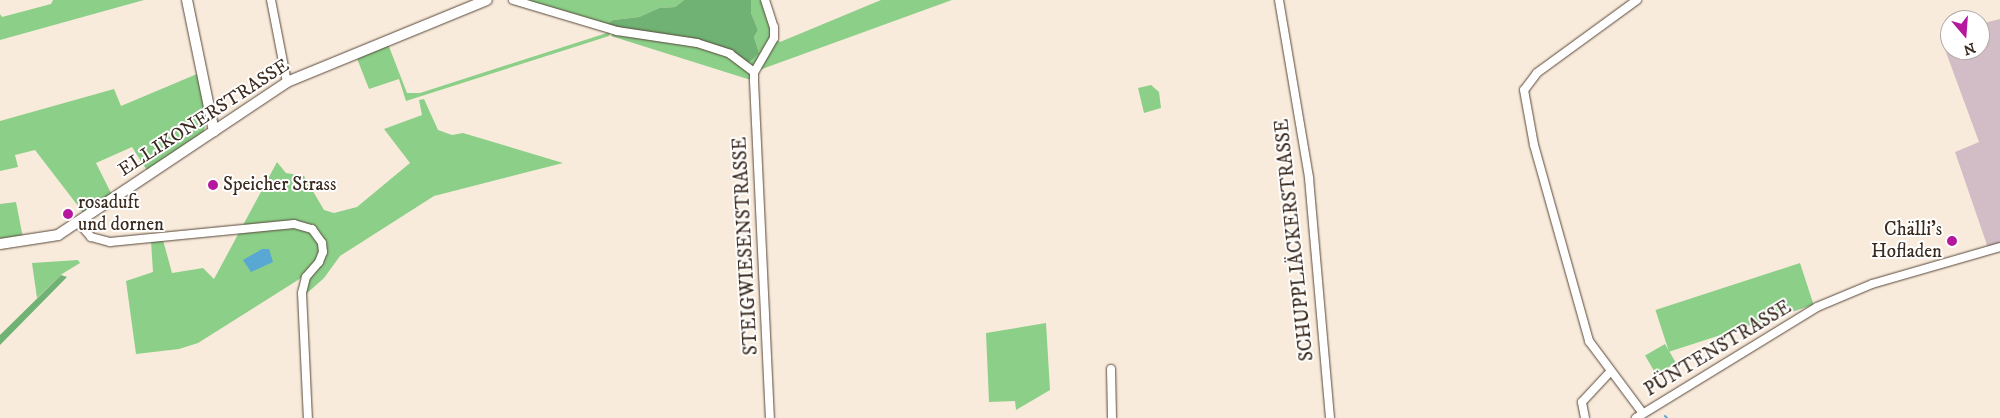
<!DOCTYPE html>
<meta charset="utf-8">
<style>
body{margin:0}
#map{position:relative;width:2000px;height:418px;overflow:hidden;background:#f9ebdb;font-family:"IM FELL DW Pica",serif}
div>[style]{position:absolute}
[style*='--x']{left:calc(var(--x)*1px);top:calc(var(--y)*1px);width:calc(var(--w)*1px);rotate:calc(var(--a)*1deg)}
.industrial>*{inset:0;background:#d2bdc6}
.green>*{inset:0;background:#8bcf88;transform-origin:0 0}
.forest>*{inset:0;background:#70b274}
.water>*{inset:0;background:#59a8d3}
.stream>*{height:2px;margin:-1px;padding:0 1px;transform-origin:1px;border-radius:1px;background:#59a8d3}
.roads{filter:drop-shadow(0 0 1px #58473a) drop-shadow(0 0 1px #58473a)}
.street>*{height:8px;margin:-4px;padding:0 4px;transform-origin:4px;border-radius:4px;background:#fff}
.secondary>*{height:10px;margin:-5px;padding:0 5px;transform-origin:5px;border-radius:5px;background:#fff}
.dots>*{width:14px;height:14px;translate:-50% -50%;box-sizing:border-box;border:2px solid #fff;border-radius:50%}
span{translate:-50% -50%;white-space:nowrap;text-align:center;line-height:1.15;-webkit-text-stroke:4px #fff;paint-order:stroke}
.street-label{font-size:19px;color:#3b2a1e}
.poi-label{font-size:19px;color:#3b2a1e}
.left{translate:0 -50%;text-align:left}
.right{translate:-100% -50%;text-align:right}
.north{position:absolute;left:1940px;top:10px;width:50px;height:50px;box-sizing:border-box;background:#fff;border:1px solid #b1aaa5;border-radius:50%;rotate:162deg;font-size:14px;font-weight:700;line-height:20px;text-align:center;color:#3b2a1e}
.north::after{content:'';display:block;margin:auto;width:18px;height:22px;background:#b5179e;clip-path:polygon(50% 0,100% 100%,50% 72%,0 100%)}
</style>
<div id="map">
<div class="industrial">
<i style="clip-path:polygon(2000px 19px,2000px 247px,1989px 251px,1955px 152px,1979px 142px,1940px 36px,1950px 33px,1950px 50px,1980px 50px,1980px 24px)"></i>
</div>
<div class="green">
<i style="clip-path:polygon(53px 0,144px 0,0 40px,0 14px,2px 17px,51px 4px)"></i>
<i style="clip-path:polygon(513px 0,684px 0,675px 7px,659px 8px,639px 17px,613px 20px,603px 27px)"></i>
<i style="clip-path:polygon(751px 0,765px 0,774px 38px,780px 42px,881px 0,952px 0,754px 72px,754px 81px,611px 36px,617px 31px,759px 53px,754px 37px,758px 30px,751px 13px)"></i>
<i style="clip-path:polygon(610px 32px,609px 36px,406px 101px,399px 79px,369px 89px,356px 56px,388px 44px,407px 93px,420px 93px)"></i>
<i style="clip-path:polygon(197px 74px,207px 122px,202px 136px,148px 172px,132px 147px,96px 163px,112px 195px,85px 215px,35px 150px,15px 155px,18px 167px,0 171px,0 121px,114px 89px,121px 106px)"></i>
<i style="clip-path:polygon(1151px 85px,1159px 92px,1161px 108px,1144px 113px,1138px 88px)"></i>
<i style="clip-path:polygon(424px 99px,438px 130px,452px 135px,463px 133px,563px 163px,434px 196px,340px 256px,324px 278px,305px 295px,309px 273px,198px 343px,179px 349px,136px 354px,126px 281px,153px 272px,151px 241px,163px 240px,172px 273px,203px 268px,214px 279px,277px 162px,286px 173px,304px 176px,324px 210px,334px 213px,357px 207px,410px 163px,384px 129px,422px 115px,419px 100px)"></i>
<i style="clip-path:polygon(16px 202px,23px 238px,0 241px,0 204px)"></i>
<i style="clip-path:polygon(78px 260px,80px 263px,62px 274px,37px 298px,32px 263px)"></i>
<i style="left:1800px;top:263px;width:44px;height:152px;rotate:72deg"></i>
<i style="clip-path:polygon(1046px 323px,1050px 390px,1016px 410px,1015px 401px,989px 402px,986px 333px)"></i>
<i style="left:1665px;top:344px;width:22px;height:23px;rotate:60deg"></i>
</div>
<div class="forest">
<i style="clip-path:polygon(684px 0,751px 0,751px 13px,758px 30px,754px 37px,759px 53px,747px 64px,697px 43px,603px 27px,613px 20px,639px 17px,659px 8px,675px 7px)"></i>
<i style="clip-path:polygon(61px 275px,67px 277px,0 345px,0 335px)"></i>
</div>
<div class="water">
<i style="clip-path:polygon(262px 249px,269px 249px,273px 262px,251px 272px,243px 260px)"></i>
</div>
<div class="stream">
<i style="--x:1665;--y:416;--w:3;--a:45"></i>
</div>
<div class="roads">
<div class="street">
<i style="--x:271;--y:0;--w:84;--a:79"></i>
<i style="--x:513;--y:0;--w:109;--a:16.6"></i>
<i style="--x:617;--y:31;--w:81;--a:8.5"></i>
<i style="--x:697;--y:43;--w:35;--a:18"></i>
<i style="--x:730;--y:54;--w:30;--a:37"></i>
<i style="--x:765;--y:0;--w:28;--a:72"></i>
<i style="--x:774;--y:27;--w:11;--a:90"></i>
<i style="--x:774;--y:38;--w:39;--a:120"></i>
<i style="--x:754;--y:72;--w:9;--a:90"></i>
<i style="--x:754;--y:81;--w:337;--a:87.3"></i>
<i style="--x:1279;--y:0;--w:181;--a:80.4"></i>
<i style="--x:1309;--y:178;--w:241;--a:85"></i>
<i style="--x:1637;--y:0;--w:124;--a:143.9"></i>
<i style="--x:1537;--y:73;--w:21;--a:127"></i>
<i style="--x:1524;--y:90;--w:56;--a:79.7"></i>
<i style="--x:1534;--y:145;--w:204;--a:74.3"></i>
<i style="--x:1589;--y:341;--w:89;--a:53.3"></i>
<i style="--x:78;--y:222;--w:20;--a:49"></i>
<i style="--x:91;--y:237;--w:20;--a:15"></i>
<i style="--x:110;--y:242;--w:185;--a:-5.6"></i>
<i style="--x:294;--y:224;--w:19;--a:16"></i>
<i style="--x:312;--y:229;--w:17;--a:54"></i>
<i style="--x:322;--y:243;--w:9;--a:84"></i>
<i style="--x:323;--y:252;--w:11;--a:112"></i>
<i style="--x:319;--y:262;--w:20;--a:131"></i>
<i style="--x:306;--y:277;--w:16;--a:104"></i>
<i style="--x:302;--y:293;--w:125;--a:87.3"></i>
<i style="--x:1111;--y:369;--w:49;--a:88.8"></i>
<i style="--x:1585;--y:418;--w:16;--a:-101"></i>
<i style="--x:1582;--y:402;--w:41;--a:-47"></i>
<i style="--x:1636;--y:418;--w:212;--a:-31.5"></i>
<i style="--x:1817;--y:307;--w:60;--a:-22.7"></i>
<i style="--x:1872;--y:284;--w:133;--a:-16.1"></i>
</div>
<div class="secondary">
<i style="--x:187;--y:0;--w:134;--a:78.4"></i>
<i style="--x:0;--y:244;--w:59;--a:-8.8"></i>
<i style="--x:58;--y:235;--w:275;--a:-33.7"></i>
<i style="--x:287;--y:82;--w:216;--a:-22.3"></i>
</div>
</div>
<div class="dots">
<i style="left:213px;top:185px;background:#b5179e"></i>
<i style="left:68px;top:214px;background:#b5179e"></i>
<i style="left:1952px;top:241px;background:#b5179e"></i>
</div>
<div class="street-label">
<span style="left:204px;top:118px;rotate:-33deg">ELLIKONERSTRASSE</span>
<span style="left:1295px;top:240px;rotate:-96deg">SCHUPPLIÄCKERSTRASSE</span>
<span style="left:746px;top:246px;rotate:-93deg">STEIGWIESENSTRASSE</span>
<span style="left:1718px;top:349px;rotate:-31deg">PÜNTENSTRASSE</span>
</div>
<div class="poi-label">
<span class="left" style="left:223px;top:185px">Speicher Strass</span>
<span class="left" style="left:78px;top:214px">rosaduft<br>und dornen</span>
<span class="right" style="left:1942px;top:241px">Chälli's<br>Hofladen</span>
</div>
<div class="north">N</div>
</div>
